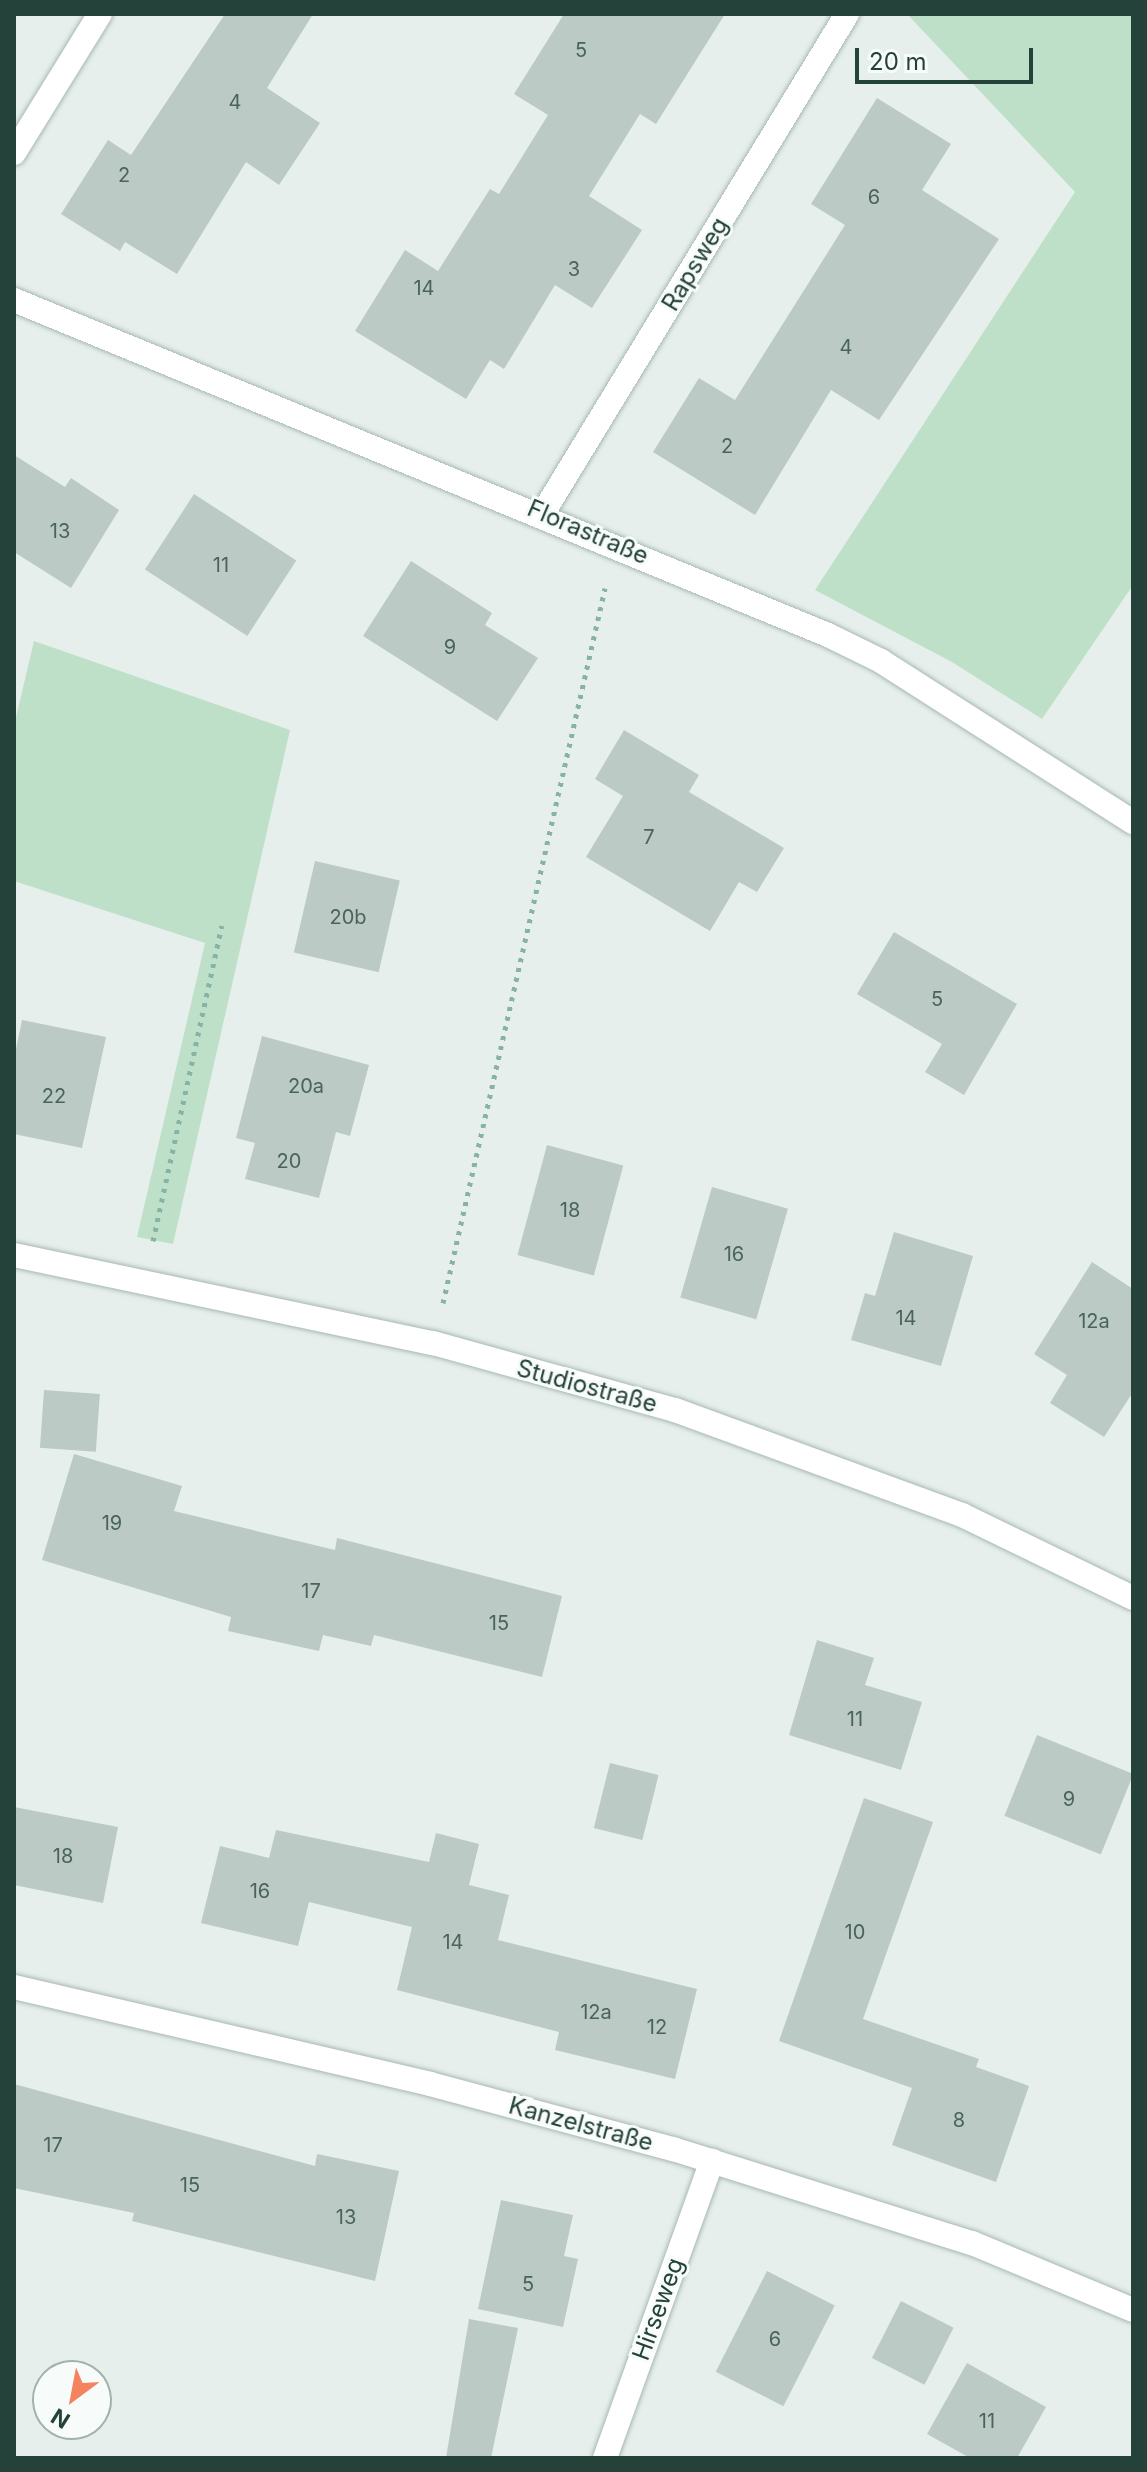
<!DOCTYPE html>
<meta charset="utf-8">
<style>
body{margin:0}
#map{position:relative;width:1147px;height:2472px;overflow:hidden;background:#e6efeb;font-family:Inter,sans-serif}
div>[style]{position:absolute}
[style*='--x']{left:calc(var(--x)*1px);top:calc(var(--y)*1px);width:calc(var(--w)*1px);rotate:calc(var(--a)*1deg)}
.green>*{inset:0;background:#bfe0c8}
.building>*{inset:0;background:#bbcac4;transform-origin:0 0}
.path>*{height:5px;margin-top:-2.5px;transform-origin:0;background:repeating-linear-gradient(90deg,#86b3a5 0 4px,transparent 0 10px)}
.roads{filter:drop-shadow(0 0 2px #a8b8b2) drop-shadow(0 0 2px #a8b8b2)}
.minor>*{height:24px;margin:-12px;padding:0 12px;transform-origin:12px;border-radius:12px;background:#fff}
span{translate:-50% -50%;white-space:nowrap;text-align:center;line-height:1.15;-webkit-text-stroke:6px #f7fbf9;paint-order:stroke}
.number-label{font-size:20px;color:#4a645c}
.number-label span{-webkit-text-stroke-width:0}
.street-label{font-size:24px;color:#24423a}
.frame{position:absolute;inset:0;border:16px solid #24423a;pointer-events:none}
.north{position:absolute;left:32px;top:2360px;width:80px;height:80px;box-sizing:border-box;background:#f7fbf9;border:2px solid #a3b1ad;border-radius:50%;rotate:212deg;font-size:22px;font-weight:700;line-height:32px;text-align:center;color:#24423a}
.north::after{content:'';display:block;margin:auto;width:28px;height:36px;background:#f4845f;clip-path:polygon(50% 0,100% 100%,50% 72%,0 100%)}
.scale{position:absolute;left:855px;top:48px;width:178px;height:36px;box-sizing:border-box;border:4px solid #24423a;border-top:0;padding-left:10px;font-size:24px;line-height:28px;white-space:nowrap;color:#24423a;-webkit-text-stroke:6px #f7fbf9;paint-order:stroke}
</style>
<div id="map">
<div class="green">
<i style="clip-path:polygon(907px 14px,1133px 14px,1133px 585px,1042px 719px,952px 662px,815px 590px,1075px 192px)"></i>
<i style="clip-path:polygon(34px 641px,290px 730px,173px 1244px,137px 1237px,205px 943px,14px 881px,14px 726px)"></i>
</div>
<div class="building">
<i style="clip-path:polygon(225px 14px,313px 14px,267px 88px,320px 123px,279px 185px,246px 162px,177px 274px,125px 242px,120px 251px,61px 214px,108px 140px,131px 155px)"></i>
<i style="clip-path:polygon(564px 14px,725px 14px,656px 124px,640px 114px,589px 196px,642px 230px,592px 308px,555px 285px,504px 369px,490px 360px,466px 399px,355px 331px,405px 250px,438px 271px,490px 189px,499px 194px,548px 115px,514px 94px)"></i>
<i style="clip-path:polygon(877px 98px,951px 144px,922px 190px,999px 239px,879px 420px,831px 390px,755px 515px,653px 452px,699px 378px,735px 400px,845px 225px,811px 204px)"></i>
<i style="clip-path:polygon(14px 455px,65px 487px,71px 478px,119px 510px,71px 588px,14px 552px)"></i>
<i style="left:194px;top:494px;width:122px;height:90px;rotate:33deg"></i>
<i style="clip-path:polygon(411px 561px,492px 613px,485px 625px,538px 658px,497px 721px,363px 636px)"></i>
<i style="clip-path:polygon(624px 730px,699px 775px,689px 792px,784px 848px,757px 892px,739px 882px,710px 931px,586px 857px,623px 796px,595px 779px)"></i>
<i style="left:315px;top:861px;width:87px;height:94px;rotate:13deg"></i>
<i style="clip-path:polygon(894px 932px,1017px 1004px,964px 1095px,925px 1072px,942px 1044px,857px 994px)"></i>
<i style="clip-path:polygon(22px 1020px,106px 1037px,82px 1148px,14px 1134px,14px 1059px)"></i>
<i style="clip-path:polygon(262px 1036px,369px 1065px,350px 1136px,336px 1132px,319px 1198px,245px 1179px,255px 1143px,236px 1138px)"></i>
<i style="left:547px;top:1145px;width:79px;height:114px;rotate:15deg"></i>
<i style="left:712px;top:1187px;width:79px;height:115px;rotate:16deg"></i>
<i style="clip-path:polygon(894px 1232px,973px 1256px,941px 1366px,851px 1340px,865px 1293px,875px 1296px)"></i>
<i style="clip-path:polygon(1092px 1262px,1133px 1289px,1133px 1392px,1104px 1437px,1050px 1403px,1067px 1375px,1034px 1354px)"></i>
<i style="left:44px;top:1390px;width:56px;height:58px;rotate:4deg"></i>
<i style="clip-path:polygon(74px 1454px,182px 1486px,174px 1511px,335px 1550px,337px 1538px,562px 1596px,542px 1677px,374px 1635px,371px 1646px,323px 1635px,319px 1651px,228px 1631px,231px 1617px,42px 1560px)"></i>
<i style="clip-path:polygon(817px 1640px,874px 1658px,865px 1685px,922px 1702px,901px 1770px,789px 1735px)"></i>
<i style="left:1037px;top:1735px;width:104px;height:87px;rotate:22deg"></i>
<i style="left:610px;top:1763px;width:50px;height:67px;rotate:14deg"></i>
<i style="clip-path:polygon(864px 1798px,933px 1822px,863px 2019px,979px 2059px,976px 2067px,1029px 2086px,996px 2182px,892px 2145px,912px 2088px,779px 2041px)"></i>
<i style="clip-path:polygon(14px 1807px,118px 1827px,103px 1903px,14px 1885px)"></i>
<i style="clip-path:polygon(276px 1830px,429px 1862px,436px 1833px,479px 1844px,469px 1885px,509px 1895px,498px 1940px,697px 1989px,675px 2079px,555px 2050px,559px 2032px,397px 1990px,412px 1927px,309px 1902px,298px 1946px,201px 1923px,220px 1846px,269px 1858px)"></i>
<i style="clip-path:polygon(14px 2084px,315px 2166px,317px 2154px,399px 2171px,375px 2281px,132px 2221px,134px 2213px,14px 2188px)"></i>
<i style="clip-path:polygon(501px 2200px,573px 2215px,564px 2256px,578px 2259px,563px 2327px,478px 2309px)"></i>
<i style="left:767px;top:2271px;width:76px;height:113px;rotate:27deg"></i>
<i style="left:901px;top:2301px;width:59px;height:64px;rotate:27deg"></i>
<i style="clip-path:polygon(469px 2319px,518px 2328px,491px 2458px,446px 2458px)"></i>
<i style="clip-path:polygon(967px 2363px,1046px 2407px,1017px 2458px,970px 2458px,927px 2434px)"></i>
</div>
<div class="path">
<i style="--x:153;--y:1241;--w:323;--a:-77.7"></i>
<i style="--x:443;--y:1303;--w:733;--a:-77.23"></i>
</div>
<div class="roads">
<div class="minor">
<i style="--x:14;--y:153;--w:163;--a:-58.3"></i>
<i style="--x:14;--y:300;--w:880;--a:22.37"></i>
<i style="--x:828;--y:635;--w:59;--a:26.1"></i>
<i style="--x:881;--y:661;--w:299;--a:32.6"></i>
<i style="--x:543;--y:513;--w:584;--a:-58.65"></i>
<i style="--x:14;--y:1255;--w:428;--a:11.9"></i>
<i style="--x:433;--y:1343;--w:251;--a:15.5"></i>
<i style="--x:675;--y:1410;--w:306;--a:20.1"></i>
<i style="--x:962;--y:1515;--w:190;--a:25.9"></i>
<i style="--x:14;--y:1987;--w:427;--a:13.1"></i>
<i style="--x:430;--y:2084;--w:252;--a:15"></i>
<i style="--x:673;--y:2149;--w:313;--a:17.5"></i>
<i style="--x:972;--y:2243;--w:174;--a:22.6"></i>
<i style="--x:605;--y:2458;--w:316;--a:-70.2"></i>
</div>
</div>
<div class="number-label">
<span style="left:581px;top:50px">5</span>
<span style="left:235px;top:102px">4</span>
<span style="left:124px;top:175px">2</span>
<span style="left:874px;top:197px">6</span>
<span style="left:574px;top:269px">3</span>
<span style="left:424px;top:288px">14</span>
<span style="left:846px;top:347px">4</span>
<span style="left:727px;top:446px">2</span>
<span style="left:60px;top:531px">13</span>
<span style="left:221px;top:565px">11</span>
<span style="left:450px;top:647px">9</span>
<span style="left:649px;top:837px">7</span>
<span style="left:348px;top:917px">20b</span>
<span style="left:937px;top:999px">5</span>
<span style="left:306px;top:1086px">20a</span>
<span style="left:54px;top:1096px">22</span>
<span style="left:289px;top:1161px">20</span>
<span style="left:570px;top:1210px">18</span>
<span style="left:734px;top:1254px">16</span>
<span style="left:906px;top:1318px">14</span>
<span style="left:1094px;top:1321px">12a</span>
<span style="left:112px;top:1523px">19</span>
<span style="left:311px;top:1591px">17</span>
<span style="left:499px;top:1623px">15</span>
<span style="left:855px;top:1719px">11</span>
<span style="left:1069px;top:1799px">9</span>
<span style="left:63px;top:1856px">18</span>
<span style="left:260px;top:1891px">16</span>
<span style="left:855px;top:1932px">10</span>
<span style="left:453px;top:1942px">14</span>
<span style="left:596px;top:2012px">12a</span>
<span style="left:657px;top:2027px">12</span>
<span style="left:959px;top:2120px">8</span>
<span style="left:53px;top:2145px">17</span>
<span style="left:190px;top:2185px">15</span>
<span style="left:346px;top:2217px">13</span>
<span style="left:528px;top:2284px">5</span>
<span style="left:775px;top:2339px">6</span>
<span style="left:987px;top:2421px">11</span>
</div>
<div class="street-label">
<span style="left:695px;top:264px;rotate:-59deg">Rapsweg</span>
<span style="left:588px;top:532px;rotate:23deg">Florastraße</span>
<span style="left:587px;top:1386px;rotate:15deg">Studiostraße</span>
<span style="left:581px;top:2124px;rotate:15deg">Kanzelstraße</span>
<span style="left:658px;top:2309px;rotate:-70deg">Hirseweg</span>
</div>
<div class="frame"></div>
<div class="north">N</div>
<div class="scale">20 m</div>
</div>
